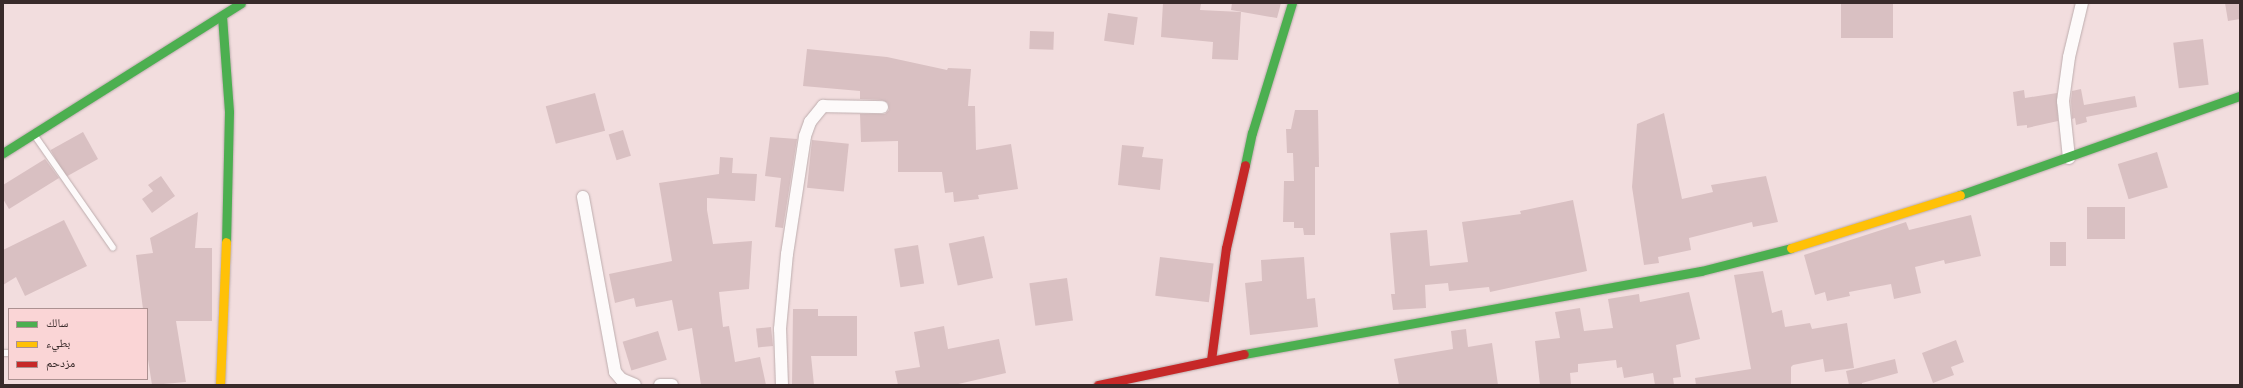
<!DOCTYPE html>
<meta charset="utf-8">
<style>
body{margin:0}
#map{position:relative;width:2243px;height:388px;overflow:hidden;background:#f2ddde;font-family:"Sofia Sans Condensed","Noto Naskh Arabic",sans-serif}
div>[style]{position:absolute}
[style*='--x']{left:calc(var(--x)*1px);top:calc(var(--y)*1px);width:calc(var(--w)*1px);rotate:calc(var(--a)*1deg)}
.building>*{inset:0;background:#d9c0c2;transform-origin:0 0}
.roads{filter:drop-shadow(0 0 1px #bdadae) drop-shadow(0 0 1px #bdadae)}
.lane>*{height:6px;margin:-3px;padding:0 3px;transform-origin:3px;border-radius:3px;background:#fdfafa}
.street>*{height:12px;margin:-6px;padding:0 6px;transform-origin:6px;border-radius:6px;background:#fdfafa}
.fast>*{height:9px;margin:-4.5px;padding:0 4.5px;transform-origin:4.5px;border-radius:4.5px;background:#4caf50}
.slow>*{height:9px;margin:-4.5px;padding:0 4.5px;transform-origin:4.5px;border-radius:4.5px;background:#ffc107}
.jam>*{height:9px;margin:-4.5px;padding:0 4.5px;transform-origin:4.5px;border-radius:4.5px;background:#c62828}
span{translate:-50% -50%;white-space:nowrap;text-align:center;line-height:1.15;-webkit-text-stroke:4px #fad5d6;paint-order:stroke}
.frame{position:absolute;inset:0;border:4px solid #382a2a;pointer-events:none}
.legend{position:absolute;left:8px;top:308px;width:140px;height:72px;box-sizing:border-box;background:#fad5d6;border:1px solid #ac9191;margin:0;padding:5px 7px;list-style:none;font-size:12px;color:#382a2a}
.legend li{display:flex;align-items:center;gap:8px;height:20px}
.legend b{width:20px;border:1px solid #ac9191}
</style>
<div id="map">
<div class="building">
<i style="clip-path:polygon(1163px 3px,1201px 3px,1200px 10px,1241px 12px,1238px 60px,1212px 59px,1213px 42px,1161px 37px)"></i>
<i style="clip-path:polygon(1232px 3px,1281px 3px,1277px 18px,1231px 10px)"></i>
<i style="left:1841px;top:3px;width:52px;height:35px"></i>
<i style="clip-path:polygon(2225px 3px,2240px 3px,2240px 19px,2228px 21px)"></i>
<i style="left:1108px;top:13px;width:30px;height:28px;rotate:8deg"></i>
<i style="left:1030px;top:31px;width:24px;height:18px;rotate:2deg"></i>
<i style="left:2203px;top:39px;width:46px;height:30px;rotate:83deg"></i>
<i style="clip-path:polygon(807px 49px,887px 57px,947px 70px,948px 68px,971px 69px,968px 106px,975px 106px,976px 150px,1011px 144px,1018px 189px,978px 195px,979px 199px,954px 202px,953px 192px,945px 193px,942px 172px,898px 172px,898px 141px,861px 142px,860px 114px,885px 114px,889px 110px,888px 103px,882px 100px,860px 99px,860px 91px,803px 86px)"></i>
<i style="clip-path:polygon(2081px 89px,2084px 105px,2135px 96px,2137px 107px,2086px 117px,2087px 122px,2076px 125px,2075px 118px,2072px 119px,2071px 101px,2072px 91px)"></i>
<i style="clip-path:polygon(2024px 90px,2025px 98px,2057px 93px,2058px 121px,2027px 128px,2027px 125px,2017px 126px,2013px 92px)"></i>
<i style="left:595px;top:93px;width:39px;height:51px;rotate:75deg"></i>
<i style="clip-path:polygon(1295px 110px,1318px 110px,1319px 167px,1315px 167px,1315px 235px,1304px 235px,1303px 228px,1294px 228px,1294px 222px,1283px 222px,1284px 181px,1294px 181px,1293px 153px,1287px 153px,1286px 129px,1291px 129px)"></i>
<i style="clip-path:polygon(1664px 113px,1682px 199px,1713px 192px,1711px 185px,1766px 176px,1778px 222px,1753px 227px,1752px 222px,1689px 238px,1691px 250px,1658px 257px,1659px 263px,1644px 265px,1632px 187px,1637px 124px)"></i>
<i style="left:623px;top:130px;width:27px;height:15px;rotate:73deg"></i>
<i style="left:83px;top:132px;width:31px;height:37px;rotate:61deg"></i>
<i style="clip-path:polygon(770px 137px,797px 139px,783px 228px,775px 227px,781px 178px,765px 176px)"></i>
<i style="left:812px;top:140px;width:37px;height:48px;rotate:6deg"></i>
<i style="clip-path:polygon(1122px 145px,1144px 147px,1142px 157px,1163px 159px,1160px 190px,1118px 185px)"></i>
<i style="left:2157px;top:152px;width:37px;height:41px;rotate:73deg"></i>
<i style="clip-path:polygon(720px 157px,733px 158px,732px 173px,757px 174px,755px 201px,707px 198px,707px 210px,713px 244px,752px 241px,749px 289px,719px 292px,723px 327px,729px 326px,735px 362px,760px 357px,766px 385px,701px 385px,692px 328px,678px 331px,672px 300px,636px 307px,634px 298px,615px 303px,609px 274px,672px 261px,659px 183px,719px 174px)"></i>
<i style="clip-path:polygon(45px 159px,59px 178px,9px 209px,3px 199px,3px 185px)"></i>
<i style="clip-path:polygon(161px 176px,175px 196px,152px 213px,142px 199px,153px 191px,148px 185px)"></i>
<i style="clip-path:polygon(1573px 200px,1587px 271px,1490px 292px,1489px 287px,1449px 291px,1448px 283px,1425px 285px,1426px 308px,1393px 310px,1391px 294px,1395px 294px,1390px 233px,1427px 230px,1430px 266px,1468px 262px,1462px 222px,1521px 214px,1520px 211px)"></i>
<i style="left:2087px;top:207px;width:38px;height:32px"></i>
<i style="clip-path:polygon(198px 212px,195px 248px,212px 248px,212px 321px,176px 321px,186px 382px,152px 385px,147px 353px,147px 309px,143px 309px,136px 255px,153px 253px,150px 238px)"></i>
<i style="clip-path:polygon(1971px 215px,1981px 256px,1945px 264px,1944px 260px,1915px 267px,1921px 293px,1894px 299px,1891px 284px,1849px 292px,1850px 296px,1827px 301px,1825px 292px,1815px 295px,1804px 255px,1906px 222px,1909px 230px)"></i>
<i style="clip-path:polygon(64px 220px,87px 266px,25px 296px,16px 277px,3px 285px,3px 250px)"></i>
<i style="left:984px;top:236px;width:43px;height:36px;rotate:78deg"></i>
<i style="left:2050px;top:242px;width:16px;height:24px"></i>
<i style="left:918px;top:245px;width:39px;height:24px;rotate:81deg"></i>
<i style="left:1160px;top:257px;width:54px;height:39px;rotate:7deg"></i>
<i style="clip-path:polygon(1304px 257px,1307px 299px,1315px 298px,1318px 327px,1250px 335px,1245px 283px,1262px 281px,1261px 260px)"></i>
<i style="clip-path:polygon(1763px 271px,1772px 313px,1782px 310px,1785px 327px,1810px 323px,1812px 329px,1847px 323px,1854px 368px,1825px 372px,1823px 359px,1793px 365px,1791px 367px,1791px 385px,1696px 385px,1695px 378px,1751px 369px,1734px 275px)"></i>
<i style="left:1067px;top:278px;width:43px;height:38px;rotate:82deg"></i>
<i style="clip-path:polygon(1689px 292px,1700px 339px,1676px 345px,1681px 377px,1673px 378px,1674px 385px,1655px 385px,1653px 373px,1624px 378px,1622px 367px,1617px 368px,1616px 360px,1578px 364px,1578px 372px,1570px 373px,1571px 385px,1540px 385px,1535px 341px,1560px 338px,1555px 312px,1580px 308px,1584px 331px,1613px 328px,1608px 299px,1639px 294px,1640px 302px)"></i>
<i style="clip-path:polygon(793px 309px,818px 309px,818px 316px,857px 316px,857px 356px,811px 356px,814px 385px,792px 385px)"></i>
<i style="clip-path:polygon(944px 326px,948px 349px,999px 339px,1006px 373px,954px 385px,898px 385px,895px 371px,920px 367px,914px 332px)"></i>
<i style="left:771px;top:327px;width:19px;height:15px;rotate:84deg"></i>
<i style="clip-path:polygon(1466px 329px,1468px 347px,1492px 343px,1498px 385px,1399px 385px,1394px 359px,1453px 349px,1451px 331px)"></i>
<i style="left:658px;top:331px;width:30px;height:37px;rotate:73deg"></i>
<i style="clip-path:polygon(1956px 340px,1964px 362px,1951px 367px,1954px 375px,1933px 383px,1922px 353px)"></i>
<i style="clip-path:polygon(1895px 359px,1898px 373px,1862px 383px,1862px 385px,1849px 385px,1846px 371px)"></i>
</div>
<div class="roads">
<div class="lane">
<i style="--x:35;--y:136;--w:136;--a:55.1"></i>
<i style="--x:3;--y:353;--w:6;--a:0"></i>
</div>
<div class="street">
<i style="--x:2069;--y:158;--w:57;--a:-96"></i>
<i style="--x:2063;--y:101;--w:44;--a:-82.2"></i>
<i style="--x:2069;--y:57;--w:56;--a:-76.5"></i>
<i style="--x:583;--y:197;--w:178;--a:79.6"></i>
<i style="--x:615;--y:372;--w:9;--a:49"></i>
<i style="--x:621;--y:379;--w:15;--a:23"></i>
<i style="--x:660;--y:385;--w:12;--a:0"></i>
<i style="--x:782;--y:385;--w:56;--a:-92"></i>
<i style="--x:780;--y:329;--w:75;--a:-84.7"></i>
<i style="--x:787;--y:254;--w:119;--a:-81.3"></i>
<i style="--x:805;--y:136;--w:15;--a:-70"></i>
<i style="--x:810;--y:122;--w:21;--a:-51"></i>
<i style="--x:823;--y:106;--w:59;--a:1"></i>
</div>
<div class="fast">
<i style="--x:222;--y:16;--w:96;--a:85.8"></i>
<i style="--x:229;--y:112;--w:130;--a:91.3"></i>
<i style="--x:3;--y:153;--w:281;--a:-32.2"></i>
<i style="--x:1245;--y:165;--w:33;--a:-78"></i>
<i style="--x:1252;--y:133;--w:136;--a:-72.9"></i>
<i style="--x:1960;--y:195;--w:297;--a:-19.5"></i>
<i style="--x:1244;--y:354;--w:464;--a:-10.3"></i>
<i style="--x:1701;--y:271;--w:93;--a:-14.3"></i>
</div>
<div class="slow">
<i style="--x:1791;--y:248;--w:177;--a:-17.4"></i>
<i style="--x:220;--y:385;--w:143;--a:-87.6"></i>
</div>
<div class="jam">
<i style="--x:1211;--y:360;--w:113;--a:-82.4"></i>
<i style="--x:1226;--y:248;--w:85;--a:-77.1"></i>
<i style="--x:1098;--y:385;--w:149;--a:-12"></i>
</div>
</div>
<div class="frame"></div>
<ul class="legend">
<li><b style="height:5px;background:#4caf50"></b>سالك</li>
<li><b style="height:5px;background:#ffc107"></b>بطيء</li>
<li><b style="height:5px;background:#c62828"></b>مزدحم</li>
</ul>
</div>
